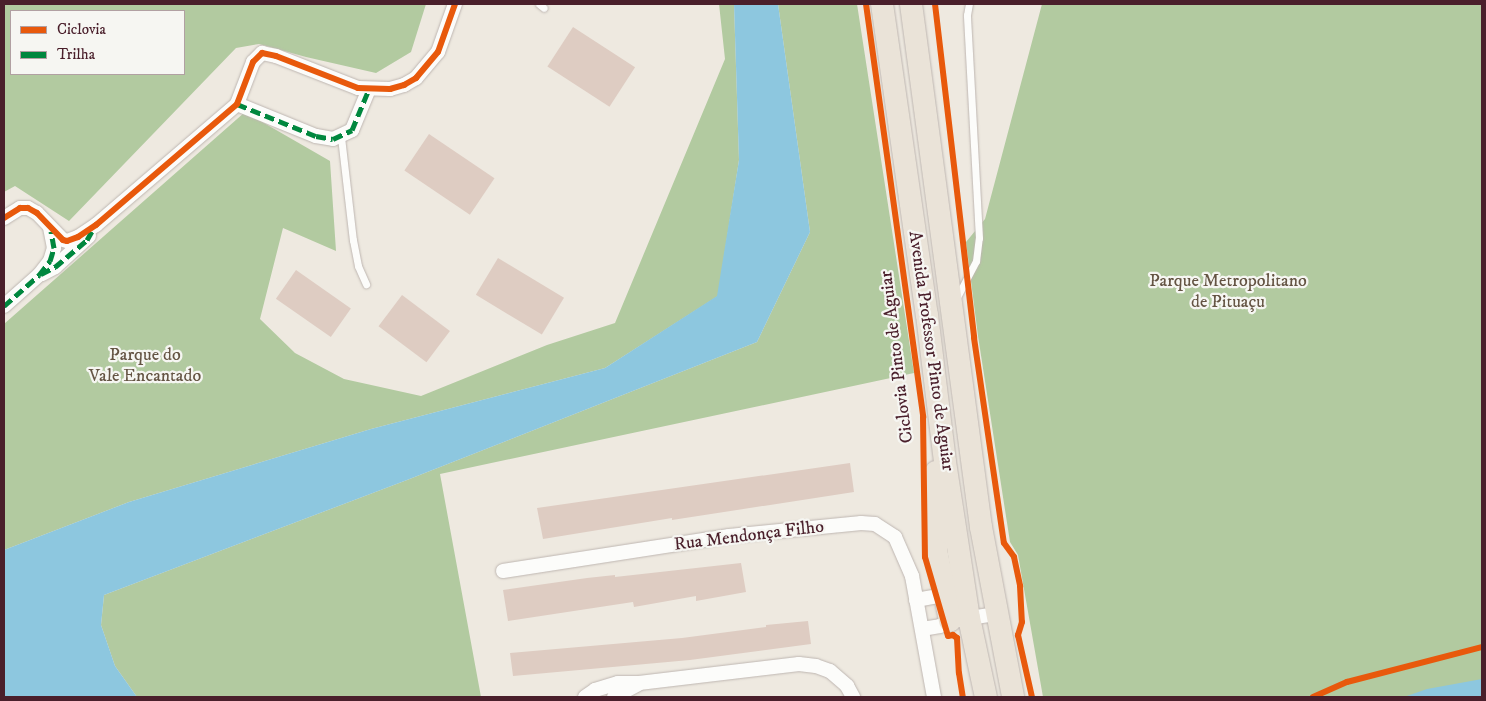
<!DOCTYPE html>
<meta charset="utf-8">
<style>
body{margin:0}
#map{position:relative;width:1486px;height:701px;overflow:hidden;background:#eee9e0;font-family:"IM FELL DW Pica",serif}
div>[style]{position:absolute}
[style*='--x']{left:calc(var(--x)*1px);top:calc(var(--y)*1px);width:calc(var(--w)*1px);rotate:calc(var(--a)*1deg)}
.forest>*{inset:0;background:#b2caa0}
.water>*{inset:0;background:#8dc7df}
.building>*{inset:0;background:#deccc2;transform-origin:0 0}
.roads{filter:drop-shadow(0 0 1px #beb6b1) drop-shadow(0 0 1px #beb6b1)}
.lane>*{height:7px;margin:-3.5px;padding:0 3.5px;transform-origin:3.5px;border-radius:3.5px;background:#fcfcfa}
.street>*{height:14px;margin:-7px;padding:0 7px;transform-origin:7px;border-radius:7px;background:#fcfcfa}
.primary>*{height:22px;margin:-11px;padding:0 11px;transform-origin:11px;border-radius:11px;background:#eae3d8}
.quiet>*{height:5px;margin-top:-2.5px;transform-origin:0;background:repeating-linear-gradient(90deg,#00873e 0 10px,transparent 0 15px)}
.cycleway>*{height:6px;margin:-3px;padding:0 3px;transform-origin:3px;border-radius:3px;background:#e8590c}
span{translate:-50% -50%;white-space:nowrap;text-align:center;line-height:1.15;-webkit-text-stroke:4.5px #f6f6f2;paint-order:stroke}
.park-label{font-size:18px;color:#645443}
.street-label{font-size:18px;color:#4a1f2b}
.frame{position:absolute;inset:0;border:5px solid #4a1f2b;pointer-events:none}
.legend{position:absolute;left:10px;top:10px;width:175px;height:65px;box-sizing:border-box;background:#f6f6f2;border:1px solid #b1a0a2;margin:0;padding:6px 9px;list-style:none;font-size:15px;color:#4a1f2b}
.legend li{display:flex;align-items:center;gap:10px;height:25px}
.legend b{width:25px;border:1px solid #b1a0a2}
</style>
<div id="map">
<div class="forest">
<i style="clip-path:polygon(evenodd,4px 4px,426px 4px,411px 52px,376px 73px,306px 57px,259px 44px,236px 48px,69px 221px,15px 186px,4px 192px,4px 4px,11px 11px,184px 11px,184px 74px,11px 74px,11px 11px)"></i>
<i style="clip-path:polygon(719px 4px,734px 4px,739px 160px,718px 296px,605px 368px,371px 429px,129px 502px,4px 550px,4px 324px,245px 112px,330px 161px,336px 251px,283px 228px,260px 319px,295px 353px,344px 379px,421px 396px,547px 345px,615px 323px,725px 59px)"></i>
<i style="clip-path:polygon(778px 4px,857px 4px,914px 373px,440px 474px,481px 697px,137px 697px,115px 666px,101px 625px,104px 595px,407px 480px,757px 342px,810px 232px)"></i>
<i style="clip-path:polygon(1042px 4px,1482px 4px,1482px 697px,1043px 697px,1018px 555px,1010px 542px,978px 336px,966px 242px,985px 219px)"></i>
</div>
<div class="water">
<i style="clip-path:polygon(734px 4px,778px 4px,810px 232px,757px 342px,407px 480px,104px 595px,101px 625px,115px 666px,137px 697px,4px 697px,4px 550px,129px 502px,371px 429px,605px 368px,717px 296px,739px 160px)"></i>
<i style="clip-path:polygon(1482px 679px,1482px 697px,1404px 697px,1427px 689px)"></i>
</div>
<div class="building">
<i style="left:573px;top:27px;width:74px;height:47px;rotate:33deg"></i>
<i style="left:429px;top:134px;width:79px;height:44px;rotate:34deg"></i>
<i style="left:498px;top:258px;width:77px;height:43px;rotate:31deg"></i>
<i style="left:296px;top:270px;width:67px;height:35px;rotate:35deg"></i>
<i style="left:402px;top:295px;width:60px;height:39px;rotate:37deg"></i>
<i style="clip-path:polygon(850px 463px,854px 492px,672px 520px,672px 518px,543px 539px,537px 508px)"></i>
<i style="clip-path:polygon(741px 563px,746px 592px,696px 601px,696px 596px,634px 607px,633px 602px,508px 621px,503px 590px,587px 578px,615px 575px,615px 577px)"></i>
<i style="clip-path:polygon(808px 621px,811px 644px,690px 660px,513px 676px,510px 653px,682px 638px,766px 627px,766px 625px)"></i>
</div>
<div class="roads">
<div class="lane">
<i style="--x:539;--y:4;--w:6;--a:39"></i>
<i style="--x:341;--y:137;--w:104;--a:83.4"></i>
<i style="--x:353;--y:240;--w:26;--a:79"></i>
<i style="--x:358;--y:266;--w:20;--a:66"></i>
<i style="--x:956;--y:299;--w:43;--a:-62.2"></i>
<i style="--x:976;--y:261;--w:23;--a:-83"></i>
<i style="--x:979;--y:238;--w:223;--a:-93.1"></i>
<i style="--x:967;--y:15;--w:11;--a:-80"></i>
</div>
<div class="street">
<i style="--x:237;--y:104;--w:85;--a:22.1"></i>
<i style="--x:316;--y:136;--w:17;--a:10"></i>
<i style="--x:333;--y:139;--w:21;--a:-25"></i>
<i style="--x:352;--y:130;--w:44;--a:-67.5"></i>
<i style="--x:4;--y:218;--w:19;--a:-32"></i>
<i style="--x:20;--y:208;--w:8;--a:0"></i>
<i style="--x:28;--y:208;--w:10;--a:29"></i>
<i style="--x:37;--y:213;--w:37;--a:46"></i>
<i style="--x:63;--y:240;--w:4;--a:14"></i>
<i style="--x:67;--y:241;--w:12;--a:-20"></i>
<i style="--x:78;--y:237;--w:22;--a:-34"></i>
<i style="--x:96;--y:225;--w:186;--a:-40.6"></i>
<i style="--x:237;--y:104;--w:45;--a:-69.1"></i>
<i style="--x:253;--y:62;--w:13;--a:-45"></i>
<i style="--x:262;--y:53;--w:14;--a:12"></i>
<i style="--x:276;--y:56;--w:88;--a:21.3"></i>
<i style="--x:358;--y:88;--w:32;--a:2"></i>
<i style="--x:390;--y:89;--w:15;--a:-16"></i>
<i style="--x:404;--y:85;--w:14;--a:-30"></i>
<i style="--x:416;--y:78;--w:34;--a:-50"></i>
<i style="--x:438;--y:52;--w:51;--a:-70.5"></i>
<i style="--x:42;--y:274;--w:15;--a:-28"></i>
<i style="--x:55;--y:267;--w:46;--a:-42.4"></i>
<i style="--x:4;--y:306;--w:47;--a:-41.5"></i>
<i style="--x:39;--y:275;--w:18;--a:-52"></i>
<i style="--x:50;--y:261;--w:14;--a:-73"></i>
<i style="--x:54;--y:248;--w:20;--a:-101"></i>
<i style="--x:503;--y:571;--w:229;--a:-8.8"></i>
<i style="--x:729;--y:536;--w:133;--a:-5.6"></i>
<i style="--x:861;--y:523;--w:14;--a:4"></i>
<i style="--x:875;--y:524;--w:24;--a:33"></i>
<i style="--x:895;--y:537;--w:43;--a:66.4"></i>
<i style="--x:912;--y:576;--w:123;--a:79.7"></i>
<i style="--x:916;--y:600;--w:29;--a:-10"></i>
<i style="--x:922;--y:629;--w:18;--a:-9"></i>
<i style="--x:940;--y:626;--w:11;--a:-27"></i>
<i style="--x:950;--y:621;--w:47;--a:-8.7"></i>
<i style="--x:585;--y:697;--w:12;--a:-35"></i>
<i style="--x:595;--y:690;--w:24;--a:-17"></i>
<i style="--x:618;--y:683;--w:21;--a:0"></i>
<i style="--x:639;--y:683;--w:161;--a:-6.8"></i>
<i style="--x:799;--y:664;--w:17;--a:7"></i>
<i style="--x:816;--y:666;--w:15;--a:20"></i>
<i style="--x:830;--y:671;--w:23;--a:41"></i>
<i style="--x:847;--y:686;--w:13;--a:61"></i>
<i style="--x:614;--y:697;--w:27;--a:-28"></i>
</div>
<div class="primary">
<i style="--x:882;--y:4;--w:314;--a:81.8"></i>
<i style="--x:927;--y:315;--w:148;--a:83"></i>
<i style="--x:945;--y:462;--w:158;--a:81.3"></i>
<i style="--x:969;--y:618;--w:81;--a:77.9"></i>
<i style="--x:911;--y:4;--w:528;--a:82.38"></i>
<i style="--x:981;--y:527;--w:173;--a:79.3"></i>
<i style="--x:936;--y:472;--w:78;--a:90"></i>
<i style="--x:936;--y:550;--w:72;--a:78.8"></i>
</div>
</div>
<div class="quiet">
<i style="--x:237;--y:104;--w:85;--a:22.1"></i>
<i style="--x:316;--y:136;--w:17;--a:10"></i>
<i style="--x:333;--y:139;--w:21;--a:-25"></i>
<i style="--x:352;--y:130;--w:44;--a:-67.5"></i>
<i style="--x:41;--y:274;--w:16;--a:-27"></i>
<i style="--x:55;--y:267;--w:42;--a:-40.2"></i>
<i style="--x:87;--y:240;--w:10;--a:-61"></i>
<i style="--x:4;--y:306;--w:47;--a:-41.5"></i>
<i style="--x:39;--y:275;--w:18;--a:-52"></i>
<i style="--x:50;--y:261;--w:14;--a:-73"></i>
<i style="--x:54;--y:248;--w:17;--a:-100"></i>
</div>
<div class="cycleway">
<i style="--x:866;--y:4;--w:417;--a:82.1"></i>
<i style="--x:923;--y:417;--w:140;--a:89.2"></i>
<i style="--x:925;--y:557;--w:82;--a:73.8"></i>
<i style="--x:948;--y:636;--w:5;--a:-11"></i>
<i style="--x:953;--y:635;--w:5;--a:37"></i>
<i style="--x:957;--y:638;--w:35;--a:87"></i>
<i style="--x:959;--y:673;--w:24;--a:81"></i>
<i style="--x:935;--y:4;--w:336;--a:83.3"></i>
<i style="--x:974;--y:338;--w:207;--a:81.7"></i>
<i style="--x:1004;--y:543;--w:17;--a:54"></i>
<i style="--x:1014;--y:557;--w:30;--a:78"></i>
<i style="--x:1020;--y:586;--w:36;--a:87"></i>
<i style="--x:1022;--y:622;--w:14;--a:107"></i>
<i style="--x:1018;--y:635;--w:64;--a:77.3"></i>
<i style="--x:4;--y:218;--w:19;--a:-32"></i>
<i style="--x:20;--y:208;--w:8;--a:0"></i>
<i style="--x:28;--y:208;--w:10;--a:29"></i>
<i style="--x:37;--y:213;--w:37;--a:46"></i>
<i style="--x:63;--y:240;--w:4;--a:14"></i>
<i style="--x:67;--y:241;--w:12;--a:-20"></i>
<i style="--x:78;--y:237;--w:22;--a:-34"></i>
<i style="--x:96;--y:225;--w:186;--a:-40.6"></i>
<i style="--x:237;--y:104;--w:45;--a:-69.1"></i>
<i style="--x:253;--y:62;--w:13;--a:-45"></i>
<i style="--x:262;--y:53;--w:14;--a:12"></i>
<i style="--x:276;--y:56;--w:88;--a:21.3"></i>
<i style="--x:358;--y:88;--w:32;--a:2"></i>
<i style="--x:390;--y:89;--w:15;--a:-16"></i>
<i style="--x:404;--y:85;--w:14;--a:-30"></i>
<i style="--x:416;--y:78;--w:34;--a:-50"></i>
<i style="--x:438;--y:52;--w:51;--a:-70.5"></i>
<i style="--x:1313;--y:697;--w:37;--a:-24"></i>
<i style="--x:1347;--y:682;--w:139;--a:-14.5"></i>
</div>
<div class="park-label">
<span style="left:1228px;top:292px">Parque Metropolitano<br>de Pituaçu</span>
<span style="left:145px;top:366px">Parque do<br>Vale Encantado</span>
</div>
<div class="street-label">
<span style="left:931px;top:351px;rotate:82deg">Avenida Professor Pinto de Aguiar</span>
<span style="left:897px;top:357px;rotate:-97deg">Ciclovia Pinto de Aguiar</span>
<span style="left:749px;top:536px;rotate:-7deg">Rua Mendonça Filho</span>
</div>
<div class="frame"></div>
<ul class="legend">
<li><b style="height:6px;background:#e8590c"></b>Ciclovia</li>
<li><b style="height:6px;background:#00873e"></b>Trilha</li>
</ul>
</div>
